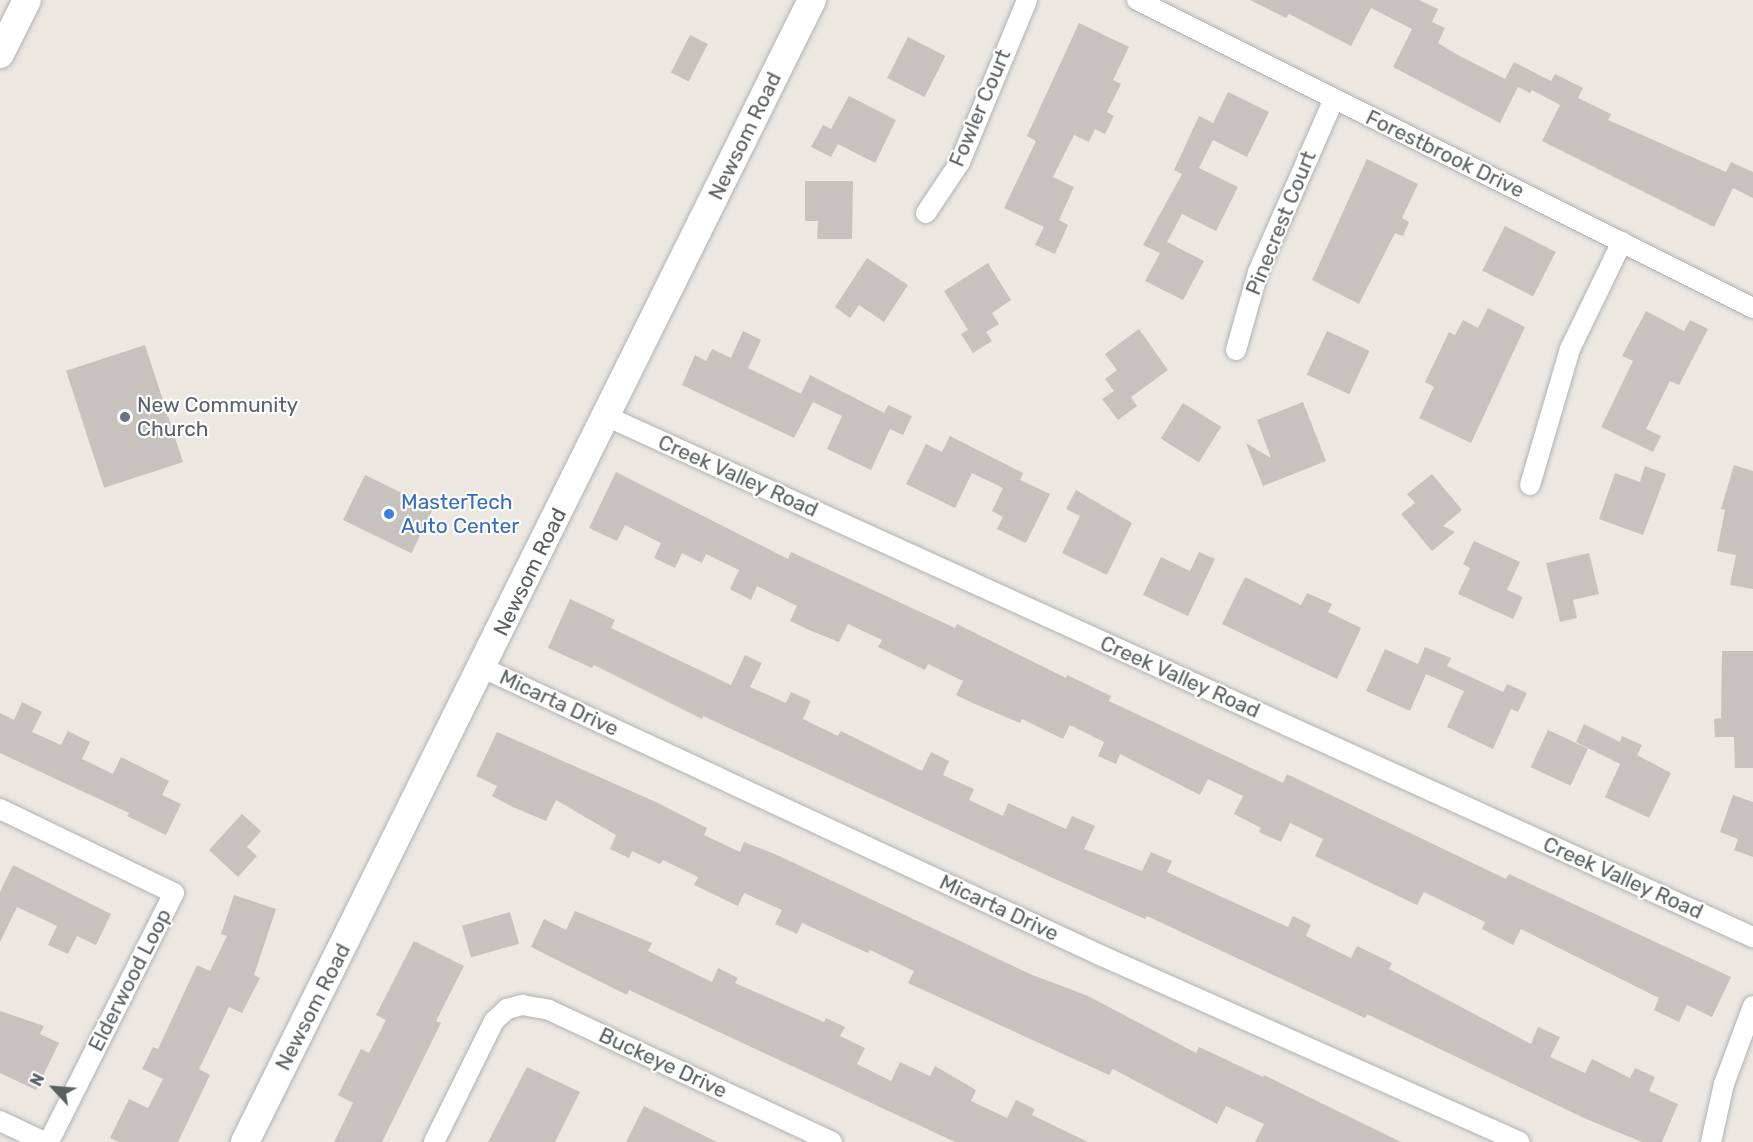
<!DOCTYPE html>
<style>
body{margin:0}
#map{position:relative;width:1753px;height:1142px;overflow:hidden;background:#ece7e1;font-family:Rubik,sans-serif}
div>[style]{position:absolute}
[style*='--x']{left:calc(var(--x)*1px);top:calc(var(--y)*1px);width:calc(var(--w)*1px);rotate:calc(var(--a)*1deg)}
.building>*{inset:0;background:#c7c2be;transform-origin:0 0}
.roads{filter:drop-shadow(0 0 2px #afb3b6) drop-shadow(0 0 2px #afb3b6)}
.street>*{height:20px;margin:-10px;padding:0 10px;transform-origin:10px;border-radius:10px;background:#fff}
.secondary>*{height:28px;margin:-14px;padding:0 14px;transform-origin:14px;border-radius:14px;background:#fff}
.dots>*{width:16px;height:16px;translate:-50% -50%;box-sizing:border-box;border:3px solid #fff;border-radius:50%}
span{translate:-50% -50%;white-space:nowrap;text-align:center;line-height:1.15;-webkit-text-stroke:4.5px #fff;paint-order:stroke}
.street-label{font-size:21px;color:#5a5f61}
.worship-label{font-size:21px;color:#5b616d}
.left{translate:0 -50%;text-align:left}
.shop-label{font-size:21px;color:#366cbe}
.north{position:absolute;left:24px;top:1058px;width:60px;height:60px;-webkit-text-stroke:4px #fff;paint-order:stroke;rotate:296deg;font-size:16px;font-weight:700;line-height:24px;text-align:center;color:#5a5f61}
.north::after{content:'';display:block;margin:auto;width:21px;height:27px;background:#5a5f61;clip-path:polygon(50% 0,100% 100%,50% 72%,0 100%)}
</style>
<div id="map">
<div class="building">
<i style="clip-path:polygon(1250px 0,1419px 0,1438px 9px,1432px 22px,1445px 28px,1438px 43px,1456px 54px,1505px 79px,1514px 62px,1551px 81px,1555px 74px,1583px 88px,1578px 98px,1611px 114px,1608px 120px,1726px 172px,1731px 162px,1753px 172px,1753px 198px,1733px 188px,1714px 227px,1542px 141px,1560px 105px,1532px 90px,1530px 93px,1518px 87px,1500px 123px,1393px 67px,1412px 29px,1371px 8px,1351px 46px,1289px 14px,1286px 18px)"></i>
<i style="clip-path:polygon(1079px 23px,1129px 47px,1113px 80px,1121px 84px,1107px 112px,1114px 116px,1105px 134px,1095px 129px,1089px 142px,1074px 135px,1053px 177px,1074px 187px,1059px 220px,1068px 225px,1055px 254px,1035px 245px,1044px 227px,1004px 208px,1036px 141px,1027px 136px)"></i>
<i style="left:690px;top:35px;width:20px;height:42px;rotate:27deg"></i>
<i style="left:908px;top:37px;width:42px;height:46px;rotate:27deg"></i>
<i style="clip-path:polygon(1228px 92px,1269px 112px,1247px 157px,1213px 140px,1199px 168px,1238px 187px,1216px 231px,1182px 214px,1167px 242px,1204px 261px,1183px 300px,1145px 281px,1160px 253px,1143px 245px,1182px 174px,1174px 170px,1199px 116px,1213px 123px)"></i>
<i style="clip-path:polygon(849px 96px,896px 120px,875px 163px,838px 144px,831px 157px,811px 147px,823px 125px,831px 129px)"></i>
<i style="clip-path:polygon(1367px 159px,1418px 184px,1402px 218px,1409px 222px,1403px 236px,1395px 233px,1359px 304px,1312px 280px)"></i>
<i style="clip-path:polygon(805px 181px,853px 181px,852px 239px,817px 239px,818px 221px,805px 221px)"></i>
<i style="left:1505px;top:226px;width:57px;height:50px;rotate:27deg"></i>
<i style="clip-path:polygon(867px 258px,908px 285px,884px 322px,859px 305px,850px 318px,835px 307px)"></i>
<i style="clip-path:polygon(988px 263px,1011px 300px,992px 313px,999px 324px,986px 332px,992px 341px,973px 353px,961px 334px,968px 330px,944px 291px)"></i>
<i style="clip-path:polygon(1488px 308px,1525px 327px,1471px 443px,1419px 418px,1434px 387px,1425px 382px,1449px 332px,1455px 335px,1463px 320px,1478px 328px)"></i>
<i style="clip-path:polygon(1646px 311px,1684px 331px,1690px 320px,1708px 329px,1679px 385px,1670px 381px,1646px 429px,1661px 436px,1653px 452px,1601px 427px,1633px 361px,1622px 356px)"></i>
<i style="clip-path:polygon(1139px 329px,1168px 370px,1131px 397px,1137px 406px,1118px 420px,1102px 399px,1114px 391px,1105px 379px,1117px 370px,1105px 354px)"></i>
<i style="clip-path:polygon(743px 331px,761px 340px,748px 368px,801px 394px,810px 375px,884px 413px,888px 405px,912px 416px,903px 435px,890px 429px,871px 470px,827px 449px,842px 416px,813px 402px,794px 438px,682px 385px,695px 355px,706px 361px,712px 349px,731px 358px)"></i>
<i style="left:1327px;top:331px;width:47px;height:48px;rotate:25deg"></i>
<i style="left:145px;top:345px;width:123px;height:83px;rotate:72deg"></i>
<i style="clip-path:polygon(1303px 402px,1326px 461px,1263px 486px,1246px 443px,1271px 458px,1257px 420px)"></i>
<i style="left:1183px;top:403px;width:45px;height:42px;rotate:32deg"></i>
<i style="clip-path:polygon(950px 436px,1023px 473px,1020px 480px,1050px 494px,1026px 543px,997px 529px,1003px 517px,992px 511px,1003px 488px,972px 473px,955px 508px,906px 484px,926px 444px,942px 452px)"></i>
<i style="clip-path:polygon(1734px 465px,1753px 471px,1753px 589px,1730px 585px,1736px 555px,1717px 551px,1725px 510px,1721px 509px)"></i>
<i style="clip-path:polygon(1645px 466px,1666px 474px,1643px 535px,1599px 519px,1615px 473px,1640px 482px)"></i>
<i style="clip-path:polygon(616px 472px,788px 559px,791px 552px,955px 628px,957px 624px,1066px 678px,1067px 675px,1111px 696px,1109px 701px,1283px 783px,1287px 774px,1506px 879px,1509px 874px,1731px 977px,1712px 1017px,1687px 1005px,1679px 1022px,1654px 1010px,1659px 998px,1521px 929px,1513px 945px,1482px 929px,1485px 922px,1424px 892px,1417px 905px,1315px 856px,1323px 839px,1290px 823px,1281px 842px,1259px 832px,1261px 828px,1234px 814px,1243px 796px,1208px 779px,1200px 795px,1120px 754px,1116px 764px,1098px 756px,1104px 742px,1070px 725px,1063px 739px,1022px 719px,1020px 723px,975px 704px,956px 695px,963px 681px,928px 664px,925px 670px,878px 647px,882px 640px,848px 624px,839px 642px,809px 630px,790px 621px,797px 606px,757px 586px,751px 600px,730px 589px,739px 570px,706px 554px,702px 563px,682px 553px,675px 568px,654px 558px,661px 543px,625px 525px,617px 541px,589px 528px)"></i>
<i style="clip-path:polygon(1432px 474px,1462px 510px,1443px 526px,1455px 532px,1432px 551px,1401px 514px,1415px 503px,1407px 494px)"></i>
<i style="left:365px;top:475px;width:76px;height:50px;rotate:26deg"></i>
<i style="clip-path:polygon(1076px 490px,1132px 523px,1107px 575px,1062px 553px,1080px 516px,1066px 509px)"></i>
<i style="clip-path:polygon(1474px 541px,1520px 562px,1507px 590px,1523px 597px,1513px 619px,1458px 594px,1470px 568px,1463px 564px)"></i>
<i style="clip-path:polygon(1199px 552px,1215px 559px,1188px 616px,1143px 595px,1161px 557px,1190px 571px)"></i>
<i style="clip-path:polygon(1589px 553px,1599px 594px,1573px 600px,1577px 618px,1560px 622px,1546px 563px)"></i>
<i style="clip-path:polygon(1245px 577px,1301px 605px,1307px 593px,1332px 604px,1328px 612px,1361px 628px,1337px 679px,1222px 624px)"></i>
<i style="clip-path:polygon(570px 599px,615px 620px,611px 628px,731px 685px,745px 655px,762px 663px,750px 687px,786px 703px,791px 692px,811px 701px,803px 719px,838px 736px,841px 731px,922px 771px,931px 752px,949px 761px,943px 775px,974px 789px,969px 800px,1003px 816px,1008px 803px,1066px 829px,1072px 816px,1095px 826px,1084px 849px,1142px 871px,1151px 852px,1172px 861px,1167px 872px,1288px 927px,1293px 916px,1311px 925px,1306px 936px,1351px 958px,1357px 946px,1392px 963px,1389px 969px,1531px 1044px,1538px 1027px,1560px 1037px,1550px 1057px,1585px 1073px,1592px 1059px,1630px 1078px,1635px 1068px,1655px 1077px,1649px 1091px,1678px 1104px,1662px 1142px,1642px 1142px,1586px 1119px,1367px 1014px,1365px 1018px,1147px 916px,1145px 919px,1046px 875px,703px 716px,702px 719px,594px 665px,592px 668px,548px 648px)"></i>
<i style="clip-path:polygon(1425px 647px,1451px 658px,1447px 666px,1503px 692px,1507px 684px,1527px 693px,1518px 712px,1511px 709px,1493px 749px,1447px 727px,1464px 691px,1426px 674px,1410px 711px,1366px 691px,1385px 649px,1418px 664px)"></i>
<i style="clip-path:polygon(1722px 651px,1753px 651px,1753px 768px,1735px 768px,1734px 737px,1715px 737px,1714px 719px,1721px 718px)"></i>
<i style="clip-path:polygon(22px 702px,42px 712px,32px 732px,61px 745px,68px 731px,90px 742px,82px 759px,113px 774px,121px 757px,169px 781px,162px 795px,181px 804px,166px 835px,127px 816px,129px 813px,0 753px,0 713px,14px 720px)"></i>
<i style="clip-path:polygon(1584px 724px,1620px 742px,1622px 736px,1642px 745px,1637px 755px,1671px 773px,1649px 818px,1605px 797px,1620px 764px,1576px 742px)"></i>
<i style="left:1548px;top:730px;width:44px;height:41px;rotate:25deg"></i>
<i style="clip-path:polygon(497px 732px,656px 802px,707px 828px,704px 835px,740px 852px,744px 842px,777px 855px,1030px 974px,1088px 996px,1196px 1053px,1199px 1047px,1263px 1077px,1264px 1075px,1401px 1142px,1255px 1142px,1264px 1124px,1226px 1106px,1217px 1124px,1113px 1069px,1109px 1075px,908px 983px,914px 971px,870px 950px,868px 953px,802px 923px,797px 934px,775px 924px,782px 910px,744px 893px,738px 906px,694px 885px,698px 877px,663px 860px,660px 864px,632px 851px,629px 858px,610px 849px,616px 835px,556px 800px,546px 821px,513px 807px,492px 796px,497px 786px,476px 776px)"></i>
<i style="clip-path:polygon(1733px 795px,1753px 802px,1753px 857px,1734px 850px,1738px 839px,1720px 832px)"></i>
<i style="clip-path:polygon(242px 814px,261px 831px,247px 847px,257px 856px,238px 877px,209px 850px)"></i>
<i style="clip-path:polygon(13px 865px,111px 914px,96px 945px,77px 936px,68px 954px,48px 945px,57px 926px,17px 907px,0 942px,0 892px)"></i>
<i style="clip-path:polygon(234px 895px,276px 909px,254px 975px,260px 978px,242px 1013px,229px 1007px,199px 1069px,210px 1075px,178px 1142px,119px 1142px,110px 1138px,129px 1099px,148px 1108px,163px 1079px,142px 1069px,153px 1047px,158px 1049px,197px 965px,210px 971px,227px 936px,221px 934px)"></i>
<i style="clip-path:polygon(575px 911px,652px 943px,648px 951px,712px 982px,718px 968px,738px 978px,735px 983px,824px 1022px,826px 1018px,845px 1027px,840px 1036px,865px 1048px,857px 1064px,891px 1081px,900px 1062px,930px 1076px,935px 1066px,976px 1090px,971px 1101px,1007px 1118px,1016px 1100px,1035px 1109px,1032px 1115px,1088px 1142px,955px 1142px,629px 990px,627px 995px,531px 947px,544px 919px,566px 930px)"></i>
<i style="left:510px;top:912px;width:33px;height:50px;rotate:74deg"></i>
<i style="clip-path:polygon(414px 941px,464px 966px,436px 1021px,441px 1023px,382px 1142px,334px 1142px,353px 1103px,338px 1095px,361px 1049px,369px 1053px,386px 1020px,376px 1015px)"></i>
<i style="clip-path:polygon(0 1011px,44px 1026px,40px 1034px,59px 1043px,36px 1090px,0 1073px)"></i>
<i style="clip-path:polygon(527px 1067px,580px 1092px,555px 1142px,488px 1142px)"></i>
<i style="clip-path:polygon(644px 1106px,717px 1142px,626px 1142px)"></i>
</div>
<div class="roads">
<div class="street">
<i style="--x:1137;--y:0;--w:689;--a:26.57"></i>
<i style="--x:926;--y:213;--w:61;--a:-56.3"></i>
<i style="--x:960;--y:162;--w:175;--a:-67.5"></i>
<i style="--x:1236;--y:350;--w:81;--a:-74.2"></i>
<i style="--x:1258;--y:272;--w:189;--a:-66.3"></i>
<i style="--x:608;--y:417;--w:1258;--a:24.43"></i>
<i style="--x:1530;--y:485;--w:142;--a:-73.6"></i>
<i style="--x:1570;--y:349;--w:119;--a:-64.1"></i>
<i style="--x:483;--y:668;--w:683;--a:24.95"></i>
<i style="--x:1102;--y:956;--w:457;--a:24"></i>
<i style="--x:0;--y:809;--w:193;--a:25.8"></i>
<i style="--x:174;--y:893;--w:279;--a:116.7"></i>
<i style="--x:0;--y:1121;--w:49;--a:25.5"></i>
<i style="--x:434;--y:1142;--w:135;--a:-63.6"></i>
<i style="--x:494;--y:1021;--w:18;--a:-43"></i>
<i style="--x:507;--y:1009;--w:16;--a:-15"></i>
<i style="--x:522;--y:1005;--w:27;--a:10"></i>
<i style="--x:549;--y:1010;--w:312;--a:25"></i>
<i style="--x:1711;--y:1142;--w:59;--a:-77.4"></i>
<i style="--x:1724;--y:1084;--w:83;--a:-69.6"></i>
</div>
<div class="secondary">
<i style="--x:0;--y:54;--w:60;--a:-63.4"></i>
<i style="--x:245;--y:1142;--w:1275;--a:-63.6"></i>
</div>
</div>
<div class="dots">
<i style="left:125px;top:417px;background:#6b7280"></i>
<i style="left:389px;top:514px;background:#3f7fe0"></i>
</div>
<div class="street-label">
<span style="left:980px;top:108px;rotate:-67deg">Fowler Court</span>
<span style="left:745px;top:136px;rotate:-64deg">Newsom Road</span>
<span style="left:1445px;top:154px;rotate:26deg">Forestbrook Drive</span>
<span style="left:1281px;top:223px;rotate:-68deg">Pinecrest Court</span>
<span style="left:738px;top:476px;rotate:24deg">Creek Valley Road</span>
<span style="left:530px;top:572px;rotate:-64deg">Newsom Road</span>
<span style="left:1180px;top:677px;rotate:24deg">Creek Valley Road</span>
<span style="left:559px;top:703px;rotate:25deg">Micarta Drive</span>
<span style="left:1623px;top:878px;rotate:24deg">Creek Valley Road</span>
<span style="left:999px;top:908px;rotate:25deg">Micarta Drive</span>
<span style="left:130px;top:980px;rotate:-63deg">Elderwood Loop</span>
<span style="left:313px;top:1007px;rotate:-63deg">Newsom Road</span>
<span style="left:663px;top:1063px;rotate:25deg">Buckeye Drive</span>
</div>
<div class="worship-label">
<span class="left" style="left:137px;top:417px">New Community<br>Church</span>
</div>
<div class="shop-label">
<span class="left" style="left:401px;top:514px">MasterTech<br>Auto Center</span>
</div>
<div class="north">N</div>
</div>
